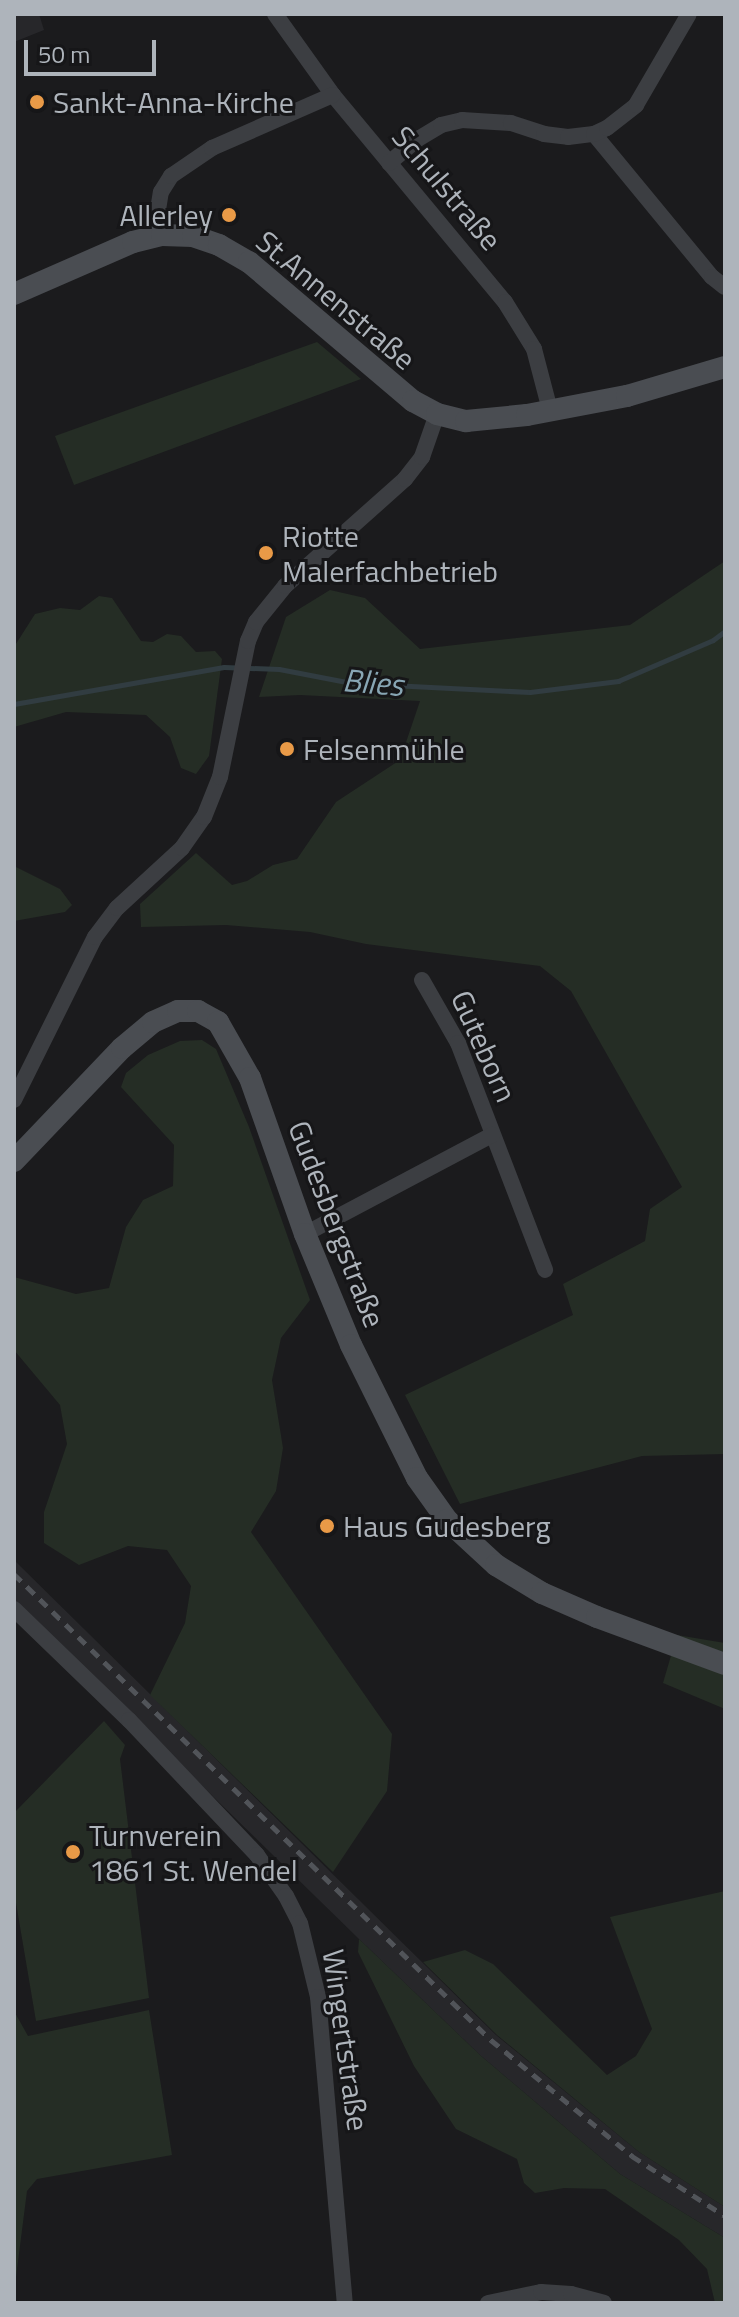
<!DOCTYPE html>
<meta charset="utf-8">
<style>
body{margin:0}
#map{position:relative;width:739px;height:2317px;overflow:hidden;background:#1b1b1d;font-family:"Titillium Web",sans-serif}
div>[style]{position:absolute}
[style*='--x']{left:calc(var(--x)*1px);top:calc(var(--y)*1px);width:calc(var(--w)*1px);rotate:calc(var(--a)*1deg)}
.built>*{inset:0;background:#27272a}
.green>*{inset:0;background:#252d25}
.stream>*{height:5px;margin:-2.5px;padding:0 2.5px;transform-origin:2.5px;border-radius:2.5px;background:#313c41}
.minor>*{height:16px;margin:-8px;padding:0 8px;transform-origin:8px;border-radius:8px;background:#3c3e42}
.secondary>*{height:22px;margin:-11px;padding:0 11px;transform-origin:11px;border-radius:11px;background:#4a4d52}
.rail>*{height:5px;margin-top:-2.5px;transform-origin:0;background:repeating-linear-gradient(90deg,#515459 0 10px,transparent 0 18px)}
.dots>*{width:22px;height:22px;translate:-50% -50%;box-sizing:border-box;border:4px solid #161618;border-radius:50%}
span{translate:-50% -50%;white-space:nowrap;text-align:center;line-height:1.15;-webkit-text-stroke:6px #161618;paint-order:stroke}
.poi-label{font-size:30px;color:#aeb4bb}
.left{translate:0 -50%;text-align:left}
.right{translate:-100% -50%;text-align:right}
.street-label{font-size:30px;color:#aeb4bb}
.water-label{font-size:32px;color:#88a6b4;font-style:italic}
.frame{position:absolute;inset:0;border:16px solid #aeb4bb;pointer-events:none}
.scale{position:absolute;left:24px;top:40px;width:132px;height:36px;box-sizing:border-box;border:4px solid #aeb4bb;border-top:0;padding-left:10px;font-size:24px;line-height:28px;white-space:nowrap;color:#aeb4bb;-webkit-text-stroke:6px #161618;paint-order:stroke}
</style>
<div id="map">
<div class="built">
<i style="clip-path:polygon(14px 14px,39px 14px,44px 30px,14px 42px)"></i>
<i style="clip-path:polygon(14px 1560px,496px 2035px,639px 2152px,725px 2207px,725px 2238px,620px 2174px,480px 2055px,359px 1939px,14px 1602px)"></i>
</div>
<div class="green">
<i style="clip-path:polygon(317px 342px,361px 379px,74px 485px,55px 436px)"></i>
<i style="clip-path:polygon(725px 561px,725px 1454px,642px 1456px,460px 1504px,405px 1395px,573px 1315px,563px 1284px,645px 1241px,650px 1209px,682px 1187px,571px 991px,540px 966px,366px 944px,310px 932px,226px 925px,141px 927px,140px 904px,196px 853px,232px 885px,247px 881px,273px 865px,297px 859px,336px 802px,400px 760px,420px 701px,300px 695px,259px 697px,286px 617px,330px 590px,365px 598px,420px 649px,630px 625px)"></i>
<i style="clip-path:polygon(99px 596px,112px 598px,141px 641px,153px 642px,167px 634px,181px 636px,196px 652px,215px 651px,222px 659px,209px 756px,196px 774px,181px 768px,170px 737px,146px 715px,66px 712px,14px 727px,14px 647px,35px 614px,60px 608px,80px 610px)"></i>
<i style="clip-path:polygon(14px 866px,60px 889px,72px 905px,65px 912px,14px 921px)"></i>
<i style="clip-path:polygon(202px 1040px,216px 1049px,249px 1127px,310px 1300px,281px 1338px,272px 1380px,283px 1448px,276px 1491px,251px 1532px,392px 1734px,387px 1791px,333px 1872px,150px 1695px,185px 1623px,191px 1586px,167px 1550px,128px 1546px,79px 1565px,44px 1543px,44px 1512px,67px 1444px,60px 1405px,14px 1350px,14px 1277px,76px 1294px,109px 1288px,126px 1227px,143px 1200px,173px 1186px,174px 1145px,121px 1087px,126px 1073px,148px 1055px,180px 1041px)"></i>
<i style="clip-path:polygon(677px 1635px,725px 1643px,725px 1709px,663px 1683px)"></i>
<i style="clip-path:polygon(104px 1721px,125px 1745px,120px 1759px,149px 1998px,36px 2021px,14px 1891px,14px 1813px)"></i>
<i style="clip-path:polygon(725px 1891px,725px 2207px,639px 2152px,497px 2035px,423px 1962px,465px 1950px,493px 1964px,607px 2075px,636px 2056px,652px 2029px,610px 1917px)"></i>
<i style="clip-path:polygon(359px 1939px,480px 2055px,620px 2174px,725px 2238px,725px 2303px,715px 2303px,707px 2269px,679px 2240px,605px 2189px,564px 2188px,535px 2193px,524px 2183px,517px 2159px,456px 2129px,414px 2066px,358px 1952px)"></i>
<i style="clip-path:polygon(149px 2010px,172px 2155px,37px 2179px,27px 2191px,14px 2293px,14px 2011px,28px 2036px)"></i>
</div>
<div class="stream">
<i style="--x:14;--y:704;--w:213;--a:-10"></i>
<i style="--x:224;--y:667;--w:55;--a:2.1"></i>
<i style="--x:279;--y:669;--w:74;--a:10.9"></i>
<i style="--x:352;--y:683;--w:178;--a:2.9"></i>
<i style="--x:530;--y:692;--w:89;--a:-7.1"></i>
<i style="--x:618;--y:681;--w:103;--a:-23.3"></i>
<i style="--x:713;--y:640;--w:15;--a:-37"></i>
</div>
<div class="minor">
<i style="--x:275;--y:14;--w:100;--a:54.4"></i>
<i style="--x:333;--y:95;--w:269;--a:50.3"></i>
<i style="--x:505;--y:302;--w:55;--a:58.3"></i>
<i style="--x:534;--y:349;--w:63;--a:75.3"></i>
<i style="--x:594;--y:134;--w:185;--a:50.5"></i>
<i style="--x:712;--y:277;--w:16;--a:38"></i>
<i style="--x:389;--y:163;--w:38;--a:-40"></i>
<i style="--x:418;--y:139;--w:27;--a:-31"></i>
<i style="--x:441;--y:125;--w:22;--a:-13"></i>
<i style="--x:462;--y:120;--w:49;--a:3.5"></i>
<i style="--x:511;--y:123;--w:35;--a:18"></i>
<i style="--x:544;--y:134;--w:24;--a:7"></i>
<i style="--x:568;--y:137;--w:26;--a:-7"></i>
<i style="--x:594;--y:134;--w:14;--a:-25"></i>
<i style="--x:607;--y:128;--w:37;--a:-38"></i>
<i style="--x:636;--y:105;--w:105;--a:-59.8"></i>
<i style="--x:162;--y:235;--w:25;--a:-99"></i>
<i style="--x:158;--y:210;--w:18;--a:-81"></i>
<i style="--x:161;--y:192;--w:19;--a:-58"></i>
<i style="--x:171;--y:176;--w:50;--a:-34.3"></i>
<i style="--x:212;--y:148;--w:132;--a:-23.7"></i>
<i style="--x:422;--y:980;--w:73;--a:60.3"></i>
<i style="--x:458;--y:1043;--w:243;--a:69"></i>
<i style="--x:14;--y:1100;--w:182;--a:-63.6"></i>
<i style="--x:95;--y:937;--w:36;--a:-53"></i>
<i style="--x:117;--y:908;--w:88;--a:-42.7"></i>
<i style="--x:182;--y:848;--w:38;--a:-55"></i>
<i style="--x:204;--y:817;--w:43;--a:-68.2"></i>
<i style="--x:220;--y:777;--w:139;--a:-78.4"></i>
<i style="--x:248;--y:641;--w:21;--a:-67"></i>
<i style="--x:256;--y:622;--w:46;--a:-51.1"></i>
<i style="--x:285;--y:586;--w:161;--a:-41.7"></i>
<i style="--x:405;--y:479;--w:28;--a:-52"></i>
<i style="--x:422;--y:457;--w:46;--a:-70.8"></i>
<i style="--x:305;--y:1234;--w:212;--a:-27.9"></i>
<i style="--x:14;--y:1609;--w:160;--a:44"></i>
<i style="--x:129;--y:1720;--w:186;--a:46.5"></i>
<i style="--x:257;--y:1855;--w:50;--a:54.7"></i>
<i style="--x:286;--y:1896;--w:30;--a:63"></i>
<i style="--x:300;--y:1923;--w:76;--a:76.3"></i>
<i style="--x:318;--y:1997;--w:307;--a:85"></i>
<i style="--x:488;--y:2303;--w:54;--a:-11.7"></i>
<i style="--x:541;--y:2292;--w:30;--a:4"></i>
<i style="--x:571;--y:2294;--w:34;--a:15"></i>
</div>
<div class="secondary">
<i style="--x:14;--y:294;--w:130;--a:-23.6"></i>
<i style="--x:133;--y:242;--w:30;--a:-14"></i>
<i style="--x:162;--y:235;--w:31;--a:2"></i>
<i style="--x:193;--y:236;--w:28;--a:19"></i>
<i style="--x:219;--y:245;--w:34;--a:30"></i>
<i style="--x:249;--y:262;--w:215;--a:40.3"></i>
<i style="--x:413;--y:401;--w:27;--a:28"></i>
<i style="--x:437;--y:414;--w:30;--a:14"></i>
<i style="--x:466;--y:421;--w:61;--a:-5.6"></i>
<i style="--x:527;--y:415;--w:102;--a:-10.8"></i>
<i style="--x:627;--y:396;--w:102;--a:-16.5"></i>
<i style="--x:14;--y:1161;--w:156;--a:-46.3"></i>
<i style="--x:122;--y:1048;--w:40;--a:-40"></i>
<i style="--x:153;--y:1022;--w:27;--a:-24"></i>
<i style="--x:178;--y:1011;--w:20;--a:0"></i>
<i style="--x:198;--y:1011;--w:23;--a:29"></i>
<i style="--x:218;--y:1022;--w:64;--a:60.3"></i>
<i style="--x:250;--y:1078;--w:165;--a:70.6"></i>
<i style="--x:305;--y:1234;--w:120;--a:67.5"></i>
<i style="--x:351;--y:1345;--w:148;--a:63.6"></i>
<i style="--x:417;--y:1478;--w:52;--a:54.5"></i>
<i style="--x:447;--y:1520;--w:67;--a:42.6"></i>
<i style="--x:496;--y:1565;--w:54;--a:31.3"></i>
<i style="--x:542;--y:1593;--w:60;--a:23.6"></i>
<i style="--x:597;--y:1617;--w:136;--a:20.2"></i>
</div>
<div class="rail">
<i style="--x:14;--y:1574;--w:667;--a:44.33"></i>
<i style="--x:491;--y:2040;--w:183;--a:39.4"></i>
<i style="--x:632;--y:2156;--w:111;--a:32.8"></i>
</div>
<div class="dots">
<i style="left:37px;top:102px;background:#e99a47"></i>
<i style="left:229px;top:215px;background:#e99a47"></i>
<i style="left:266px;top:553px;background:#e99a47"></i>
<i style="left:287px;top:749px;background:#e99a47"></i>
<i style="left:327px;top:1526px;background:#e99a47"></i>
<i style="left:73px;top:1852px;background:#e99a47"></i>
</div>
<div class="poi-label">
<span class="left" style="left:53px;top:102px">Sankt-Anna-Kirche</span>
<span class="right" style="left:213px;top:215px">Allerley</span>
<span class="left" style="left:282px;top:553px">Riotte<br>Malerfachbetrieb</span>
<span class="left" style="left:303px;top:749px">Felsenmühle</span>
<span class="left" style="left:343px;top:1526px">Haus Gudesberg</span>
<span class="left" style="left:89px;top:1852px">Turnverein<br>1861 St. Wendel</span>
</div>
<div class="street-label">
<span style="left:447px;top:188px;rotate:50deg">Schulstraße</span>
<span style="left:336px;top:300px;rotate:40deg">St.Annenstraße</span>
<span style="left:484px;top:1046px;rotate:66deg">Guteborn</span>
<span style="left:337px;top:1224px;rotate:69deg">Gudesbergstraße</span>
<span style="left:346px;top:2040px;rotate:82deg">Wingertstraße</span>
</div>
<div class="water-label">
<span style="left:373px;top:682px;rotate:5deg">Blies</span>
</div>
<div class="frame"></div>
<div class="scale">50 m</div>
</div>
